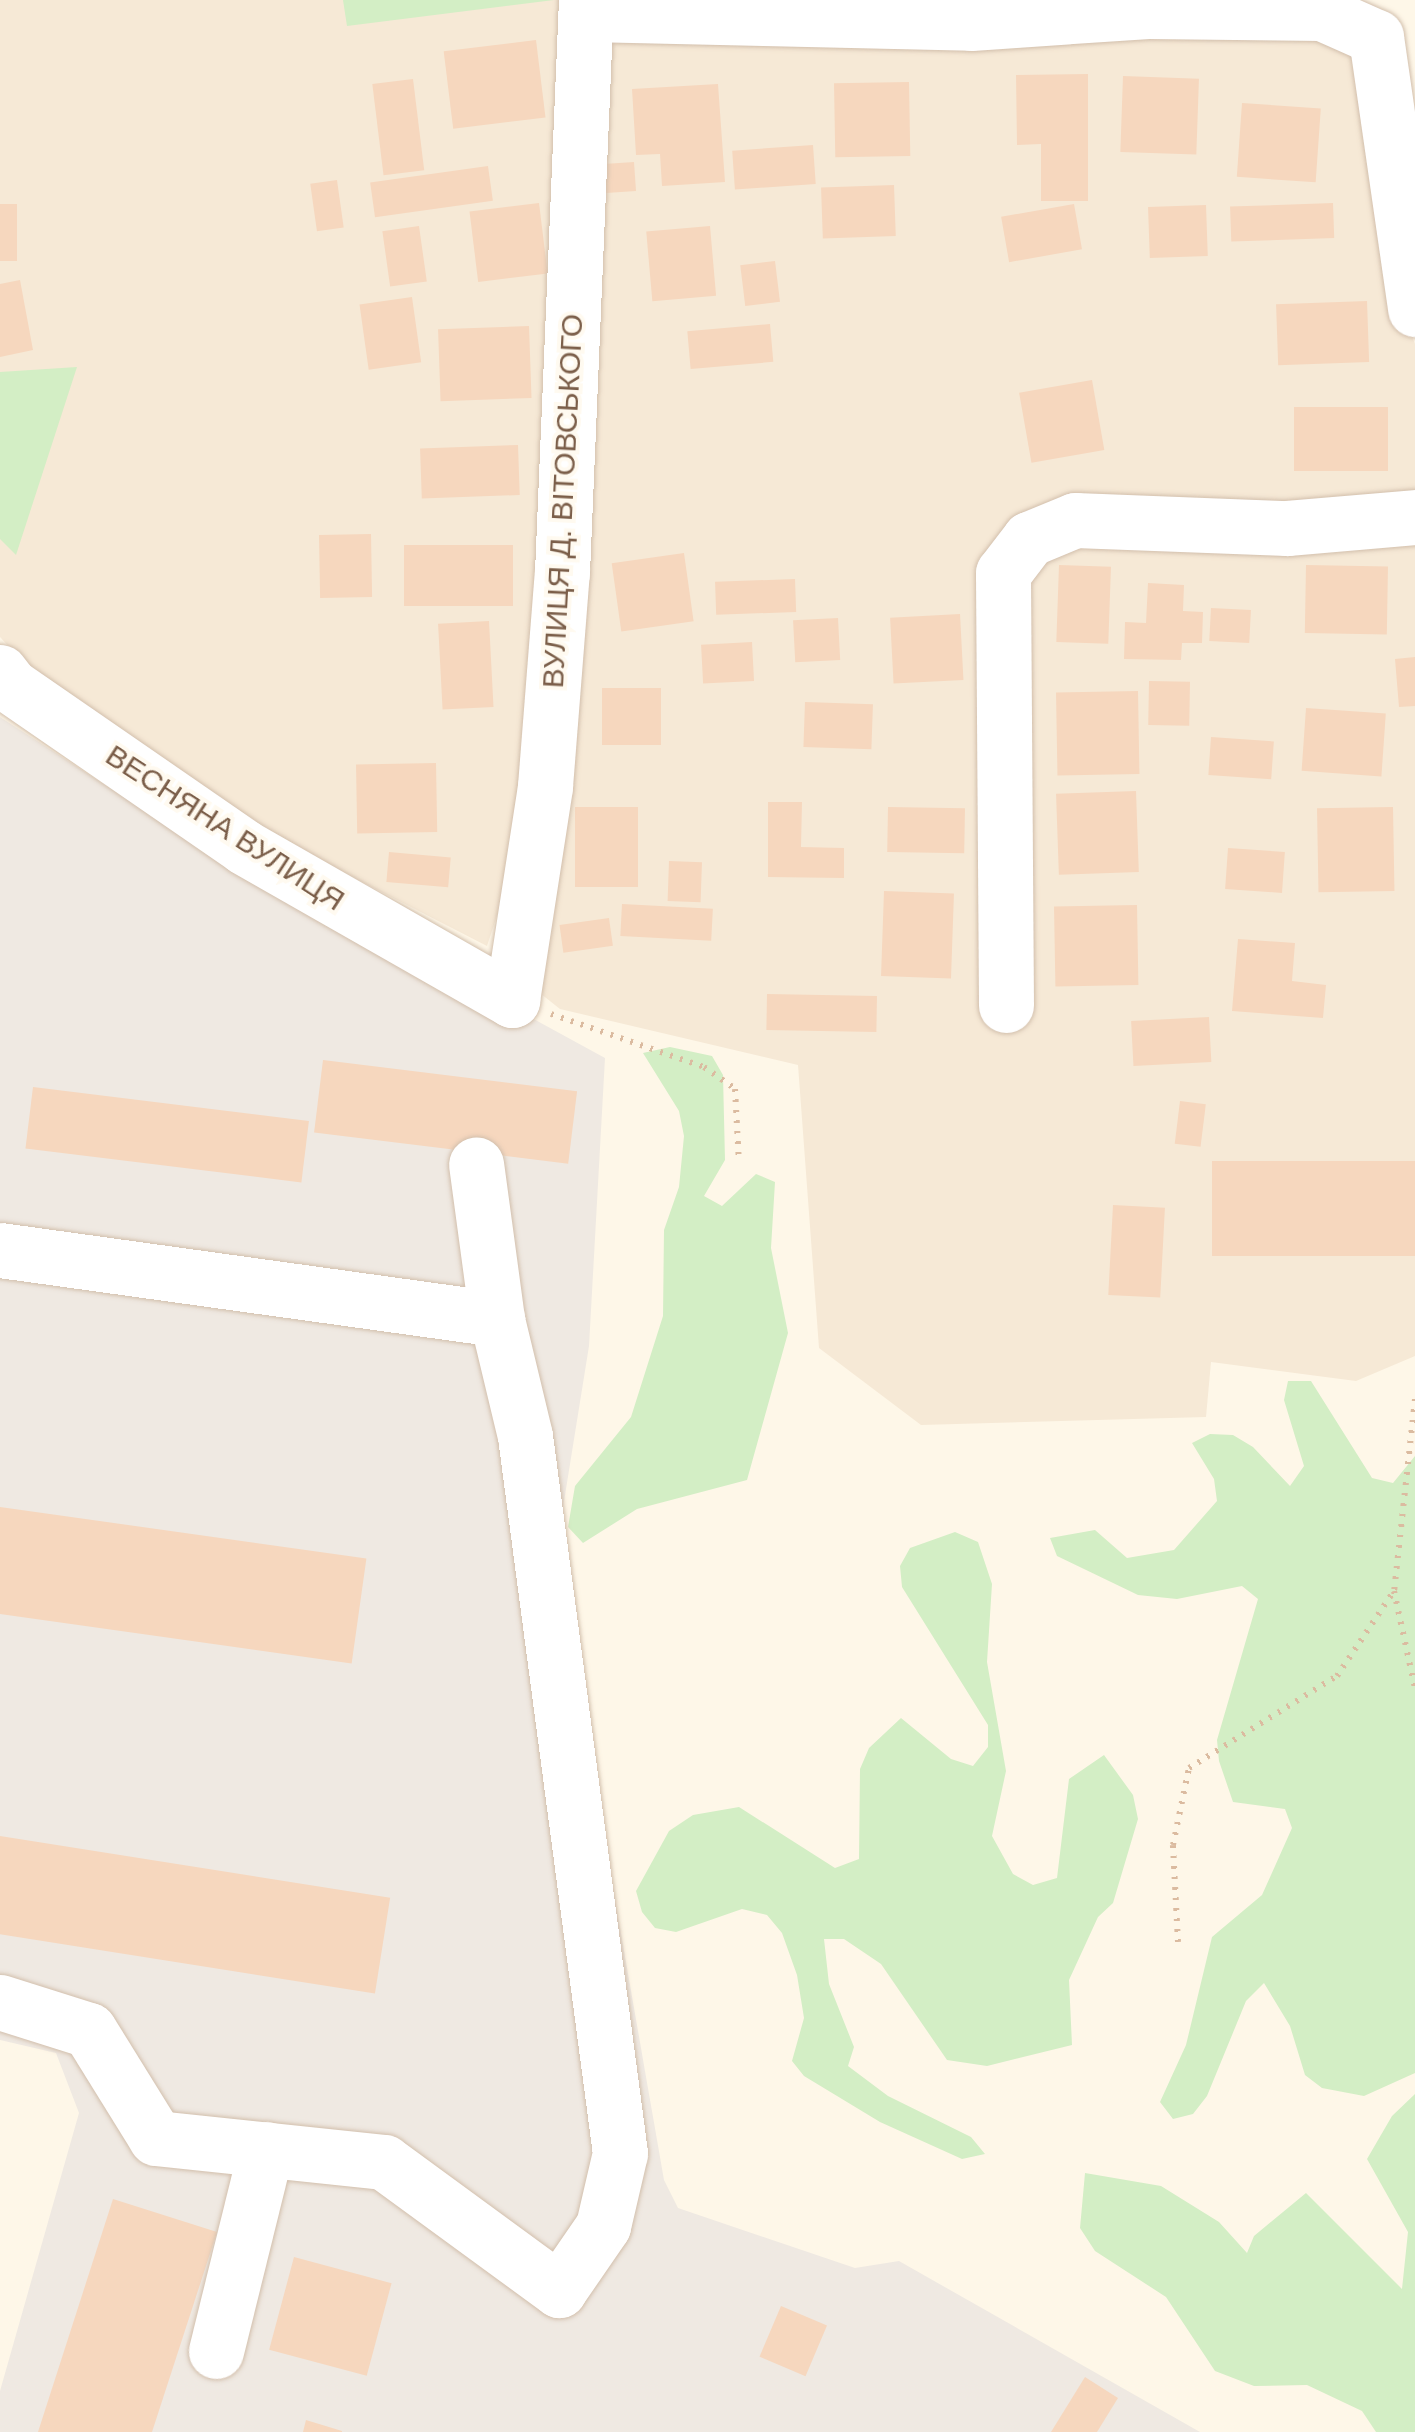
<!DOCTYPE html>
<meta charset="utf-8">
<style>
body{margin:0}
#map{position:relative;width:1415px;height:2432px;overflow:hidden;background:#fef7e8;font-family:Helvetica,sans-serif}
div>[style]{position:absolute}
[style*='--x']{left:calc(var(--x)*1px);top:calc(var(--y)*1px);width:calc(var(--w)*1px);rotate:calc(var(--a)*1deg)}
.residential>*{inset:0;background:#f6e9d6}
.industrial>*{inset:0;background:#efe9e2}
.green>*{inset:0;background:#d3eec5}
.building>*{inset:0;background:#f6d7be;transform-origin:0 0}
.path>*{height:6px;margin-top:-3px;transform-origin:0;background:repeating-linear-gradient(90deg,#dbbba0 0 2.5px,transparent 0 10.5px)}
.roads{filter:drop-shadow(0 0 2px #d2bfac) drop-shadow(0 0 2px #d2bfac)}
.minor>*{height:55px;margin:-27.5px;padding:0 27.5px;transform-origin:27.5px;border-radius:27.5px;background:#fff}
span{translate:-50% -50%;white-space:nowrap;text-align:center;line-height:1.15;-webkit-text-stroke:8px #fffaf0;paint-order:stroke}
.street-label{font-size:30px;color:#7b5e49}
</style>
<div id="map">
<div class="residential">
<i style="clip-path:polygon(0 0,570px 0,524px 833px,487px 946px,226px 812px,60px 702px,0 637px)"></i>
<i style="clip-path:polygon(592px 28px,1305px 31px,1351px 51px,1386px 269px,1415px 344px,1415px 1356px,1356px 1381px,1211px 1362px,1206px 1417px,921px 1425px,819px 1348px,798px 1065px,560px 1009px,526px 982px)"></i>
</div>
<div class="industrial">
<i style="clip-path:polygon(0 717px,105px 785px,605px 1058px,589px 1346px,561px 1520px,562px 1595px,664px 2180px,678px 2208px,855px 2268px,899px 2261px,1200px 2432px,0 2432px,0 2391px,79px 2113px,56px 2053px,0 2040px)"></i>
</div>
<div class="green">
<i style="clip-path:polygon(343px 0,554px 0,347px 26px)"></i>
<i style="clip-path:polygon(77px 367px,16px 555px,0 539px,0 372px)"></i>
<i style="clip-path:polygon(670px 1047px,712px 1056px,723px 1075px,725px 1160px,704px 1196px,722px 1206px,756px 1174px,775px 1182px,771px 1248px,788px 1333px,747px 1480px,637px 1509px,583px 1543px,568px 1527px,575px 1486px,631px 1417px,663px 1316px,664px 1230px,679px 1187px,684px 1136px,679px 1111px,643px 1053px)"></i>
<i style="clip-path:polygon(1288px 1381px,1311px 1381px,1372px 1478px,1393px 1483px,1415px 1456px,1415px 2073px,1364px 2096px,1322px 2088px,1305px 2075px,1290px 2026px,1264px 1983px,1246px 2001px,1207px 2096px,1193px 2114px,1173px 2119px,1160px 2102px,1186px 2045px,1212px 1937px,1262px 1895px,1292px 1828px,1285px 1809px,1233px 1802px,1219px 1761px,1217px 1740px,1258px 1599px,1242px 1586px,1177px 1599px,1138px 1595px,1057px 1556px,1050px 1538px,1095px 1530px,1127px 1558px,1174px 1550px,1217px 1501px,1214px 1479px,1192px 1443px,1210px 1434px,1233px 1435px,1253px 1447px,1290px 1486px,1304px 1466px,1284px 1400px)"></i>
<i style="clip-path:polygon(955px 1532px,978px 1542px,992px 1584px,987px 1662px,1006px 1771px,992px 1836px,1013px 1874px,1033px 1885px,1057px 1878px,1069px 1779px,1104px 1755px,1133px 1795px,1138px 1819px,1113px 1903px,1098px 1917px,1069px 1980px,1072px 2045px,987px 2066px,947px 2060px,881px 1964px,844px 1939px,824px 1939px,829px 1984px,854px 2047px,848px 2066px,888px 2096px,971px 2137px,985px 2154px,962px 2159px,880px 2122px,804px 2076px,792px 2061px,804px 2018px,797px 1975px,782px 1933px,767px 1915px,742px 1909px,676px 1932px,655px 1928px,642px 1912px,636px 1891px,669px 1831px,693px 1815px,739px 1807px,835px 1868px,859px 1859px,860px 1769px,869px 1748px,901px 1718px,951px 1759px,973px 1766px,988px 1747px,988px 1725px,902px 1587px,900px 1566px,910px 1548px)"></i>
<i style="clip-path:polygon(1415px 2094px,1415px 2432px,1376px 2432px,1362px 2411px,1307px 2385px,1254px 2386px,1215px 2371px,1166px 2297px,1095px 2251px,1080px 2228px,1085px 2173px,1161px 2186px,1219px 2222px,1247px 2253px,1254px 2236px,1306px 2193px,1402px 2289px,1408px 2232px,1367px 2159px,1392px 2116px)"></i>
</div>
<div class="building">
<i style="left:536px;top:40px;width:78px;height:93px;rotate:83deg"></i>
<i style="clip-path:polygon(1088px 74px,1088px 201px,1041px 201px,1041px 144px,1017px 145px,1016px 75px)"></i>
<i style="left:1123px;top:76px;width:76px;height:76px;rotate:2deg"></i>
<i style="left:413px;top:79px;width:92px;height:41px;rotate:83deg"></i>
<i style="left:909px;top:82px;width:74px;height:75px;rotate:89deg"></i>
<i style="clip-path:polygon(718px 84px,725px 182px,662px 186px,660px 154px,636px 155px,632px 89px)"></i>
<i style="left:1242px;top:103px;width:79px;height:74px;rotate:4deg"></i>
<i style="left:813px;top:145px;width:39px;height:81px;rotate:86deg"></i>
<i style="left:634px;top:162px;width:29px;height:30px;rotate:86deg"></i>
<i style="left:488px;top:166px;width:35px;height:119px;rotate:82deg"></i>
<i style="left:337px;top:180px;width:48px;height:27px;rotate:82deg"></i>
<i style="left:894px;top:185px;width:51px;height:73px;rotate:88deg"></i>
<i style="left:539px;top:203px;width:71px;height:70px;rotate:83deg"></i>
<i style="left:1333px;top:203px;width:35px;height:103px;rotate:88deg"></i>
<i style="left:0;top:204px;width:17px;height:57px"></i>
<i style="left:1074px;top:204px;width:46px;height:74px;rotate:80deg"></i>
<i style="left:1206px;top:205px;width:51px;height:58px;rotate:88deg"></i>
<i style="left:419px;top:226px;width:56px;height:37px;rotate:82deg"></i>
<i style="left:710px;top:226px;width:70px;height:64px;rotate:85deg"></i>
<i style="left:775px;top:261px;width:41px;height:35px;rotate:83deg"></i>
<i style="clip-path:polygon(20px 280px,33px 350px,0 357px,0 284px)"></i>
<i style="left:412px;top:297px;width:66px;height:53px;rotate:82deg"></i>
<i style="left:1367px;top:301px;width:61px;height:91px;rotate:88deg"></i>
<i style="left:770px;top:324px;width:38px;height:83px;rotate:85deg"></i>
<i style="left:529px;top:326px;width:72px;height:91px;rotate:88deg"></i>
<i style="left:1092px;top:380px;width:71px;height:74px;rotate:80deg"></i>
<i style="left:1388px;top:407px;width:64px;height:94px;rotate:90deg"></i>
<i style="left:518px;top:445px;width:50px;height:98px;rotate:88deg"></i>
<i style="left:371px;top:534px;width:63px;height:52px;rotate:89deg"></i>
<i style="left:404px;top:545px;width:109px;height:61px"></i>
<i style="left:684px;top:553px;width:69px;height:73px;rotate:82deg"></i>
<i style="left:1059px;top:565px;width:52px;height:77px;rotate:2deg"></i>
<i style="left:1306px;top:565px;width:82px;height:68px;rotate:1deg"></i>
<i style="left:795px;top:579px;width:33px;height:80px;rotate:88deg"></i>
<i style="clip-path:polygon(1148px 583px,1184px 585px,1183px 611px,1203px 612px,1202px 643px,1182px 643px,1181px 660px,1124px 659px,1125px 622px,1146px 623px)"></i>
<i style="left:1211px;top:608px;width:40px;height:33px;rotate:3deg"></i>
<i style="left:960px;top:614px;width:66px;height:70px;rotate:87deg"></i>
<i style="left:838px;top:618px;width:42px;height:45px;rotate:87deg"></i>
<i style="left:489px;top:621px;width:86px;height:51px;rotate:87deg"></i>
<i style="left:752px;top:642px;width:39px;height:51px;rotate:87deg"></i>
<i style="clip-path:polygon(1415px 657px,1415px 706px,1399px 707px,1395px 659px)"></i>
<i style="left:1149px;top:681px;width:41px;height:44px;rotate:1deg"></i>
<i style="left:661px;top:688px;width:57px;height:59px;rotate:90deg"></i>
<i style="left:1138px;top:691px;width:83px;height:82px;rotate:89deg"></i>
<i style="left:805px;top:702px;width:68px;height:45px;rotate:2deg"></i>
<i style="left:1306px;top:708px;width:80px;height:63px;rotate:4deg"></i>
<i style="left:1211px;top:737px;width:63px;height:38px;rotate:4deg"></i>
<i style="left:436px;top:763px;width:69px;height:80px;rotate:89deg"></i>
<i style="left:1136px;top:791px;width:81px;height:80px;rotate:88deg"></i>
<i style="clip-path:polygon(768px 802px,802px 802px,801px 847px,844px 848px,844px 878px,768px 877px)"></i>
<i style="left:575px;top:807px;width:63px;height:80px"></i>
<i style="left:888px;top:807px;width:77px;height:45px;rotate:1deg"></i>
<i style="left:1393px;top:807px;width:84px;height:76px;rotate:89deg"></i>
<i style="left:1228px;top:848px;width:57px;height:41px;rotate:4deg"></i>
<i style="left:389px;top:852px;width:62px;height:30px;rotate:5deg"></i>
<i style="left:669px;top:861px;width:33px;height:40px;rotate:2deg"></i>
<i style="left:884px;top:891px;width:70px;height:85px;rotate:2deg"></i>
<i style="left:622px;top:904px;width:91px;height:32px;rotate:3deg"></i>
<i style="left:1137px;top:905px;width:80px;height:83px;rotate:89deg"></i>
<i style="left:609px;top:918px;width:28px;height:50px;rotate:82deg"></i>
<i style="clip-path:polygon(1238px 939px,1295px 943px,1292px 981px,1326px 985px,1323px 1018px,1232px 1011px)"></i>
<i style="left:767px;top:994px;width:110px;height:36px;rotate:1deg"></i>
<i style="left:1209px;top:1017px;width:45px;height:78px;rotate:87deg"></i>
<i style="left:323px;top:1060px;width:256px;height:73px;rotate:7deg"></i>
<i style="left:33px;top:1087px;width:278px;height:62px;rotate:7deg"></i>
<i style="left:1180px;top:1101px;width:26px;height:43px;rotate:7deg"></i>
<i style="left:1415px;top:1161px;width:95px;height:203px;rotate:90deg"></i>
<i style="left:1113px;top:1205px;width:52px;height:90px;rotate:3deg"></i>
<i style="left:0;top:1507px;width:370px;height:106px;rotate:8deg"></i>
<i style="left:0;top:1836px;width:395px;height:97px;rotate:9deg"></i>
<i style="clip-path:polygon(113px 2199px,217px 2232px,152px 2432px,38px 2432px)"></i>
<i style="left:294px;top:2257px;width:101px;height:96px;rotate:15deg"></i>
<i style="left:781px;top:2306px;width:50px;height:55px;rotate:23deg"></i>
<i style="clip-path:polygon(1085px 2377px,1118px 2398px,1097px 2432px,1051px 2432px)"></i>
<i style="clip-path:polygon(306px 2420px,342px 2431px,342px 2432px,303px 2432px)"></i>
</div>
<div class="path">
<i style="--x:551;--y:1014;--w:162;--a:19.1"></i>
<i style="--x:704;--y:1067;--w:38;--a:35"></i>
<i style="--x:735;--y:1089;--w:73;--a:86.9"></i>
<i style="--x:1415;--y:1399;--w:193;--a:96.2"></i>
<i style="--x:1394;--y:1591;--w:99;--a:77.8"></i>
<i style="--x:1178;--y:1942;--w:97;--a:-93"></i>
<i style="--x:1173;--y:1845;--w:79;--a:-78.3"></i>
<i style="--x:1189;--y:1768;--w:174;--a:-31.9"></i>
<i style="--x:1337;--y:1676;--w:102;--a:-56.2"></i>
</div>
<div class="roads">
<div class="minor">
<i style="--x:588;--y:14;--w:383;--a:1.3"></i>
<i style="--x:971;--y:23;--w:177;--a:-3.9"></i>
<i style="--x:1148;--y:11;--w:174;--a:0.7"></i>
<i style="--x:1322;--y:13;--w:59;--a:24"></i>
<i style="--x:1376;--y:37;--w:275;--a:81.8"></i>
<i style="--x:0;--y:672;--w:18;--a:52"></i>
<i style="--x:11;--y:686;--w:283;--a:34.6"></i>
<i style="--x:244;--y:847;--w:309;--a:29.7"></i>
<i style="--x:512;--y:1000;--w:217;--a:-81.2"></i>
<i style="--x:545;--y:786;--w:215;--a:-85.5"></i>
<i style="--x:562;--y:572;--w:573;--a:-87.6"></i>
<i style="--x:1006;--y:1005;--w:432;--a:-90.4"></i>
<i style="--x:1003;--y:573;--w:43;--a:-52.6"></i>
<i style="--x:1029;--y:539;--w:50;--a:-22.4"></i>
<i style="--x:1075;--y:520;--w:212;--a:2.2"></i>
<i style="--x:1287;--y:528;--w:128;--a:-4.9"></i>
<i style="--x:0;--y:1250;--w:502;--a:7.9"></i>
<i style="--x:0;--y:2002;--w:93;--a:17.5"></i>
<i style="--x:89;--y:2030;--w:127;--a:58.2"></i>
<i style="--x:156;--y:2138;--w:229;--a:6"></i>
<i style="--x:384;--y:2162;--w:217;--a:36.2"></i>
<i style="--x:559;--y:2290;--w:78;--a:-55.5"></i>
<i style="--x:603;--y:2226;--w:75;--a:-76.9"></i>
<i style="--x:620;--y:2153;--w:723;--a:-97.55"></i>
<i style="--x:525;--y:1436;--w:120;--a:-103.5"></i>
<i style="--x:497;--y:1319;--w:156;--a:-97.7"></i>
<i style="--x:216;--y:2351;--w:208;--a:-76.1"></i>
</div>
</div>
<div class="street-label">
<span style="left:563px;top:501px;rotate:-87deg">ВУЛИЦЯ Д. ВІТОВСЬКОГО</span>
<span style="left:225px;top:828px;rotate:33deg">ВЕСНЯНА ВУЛИЦЯ</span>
</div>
</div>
